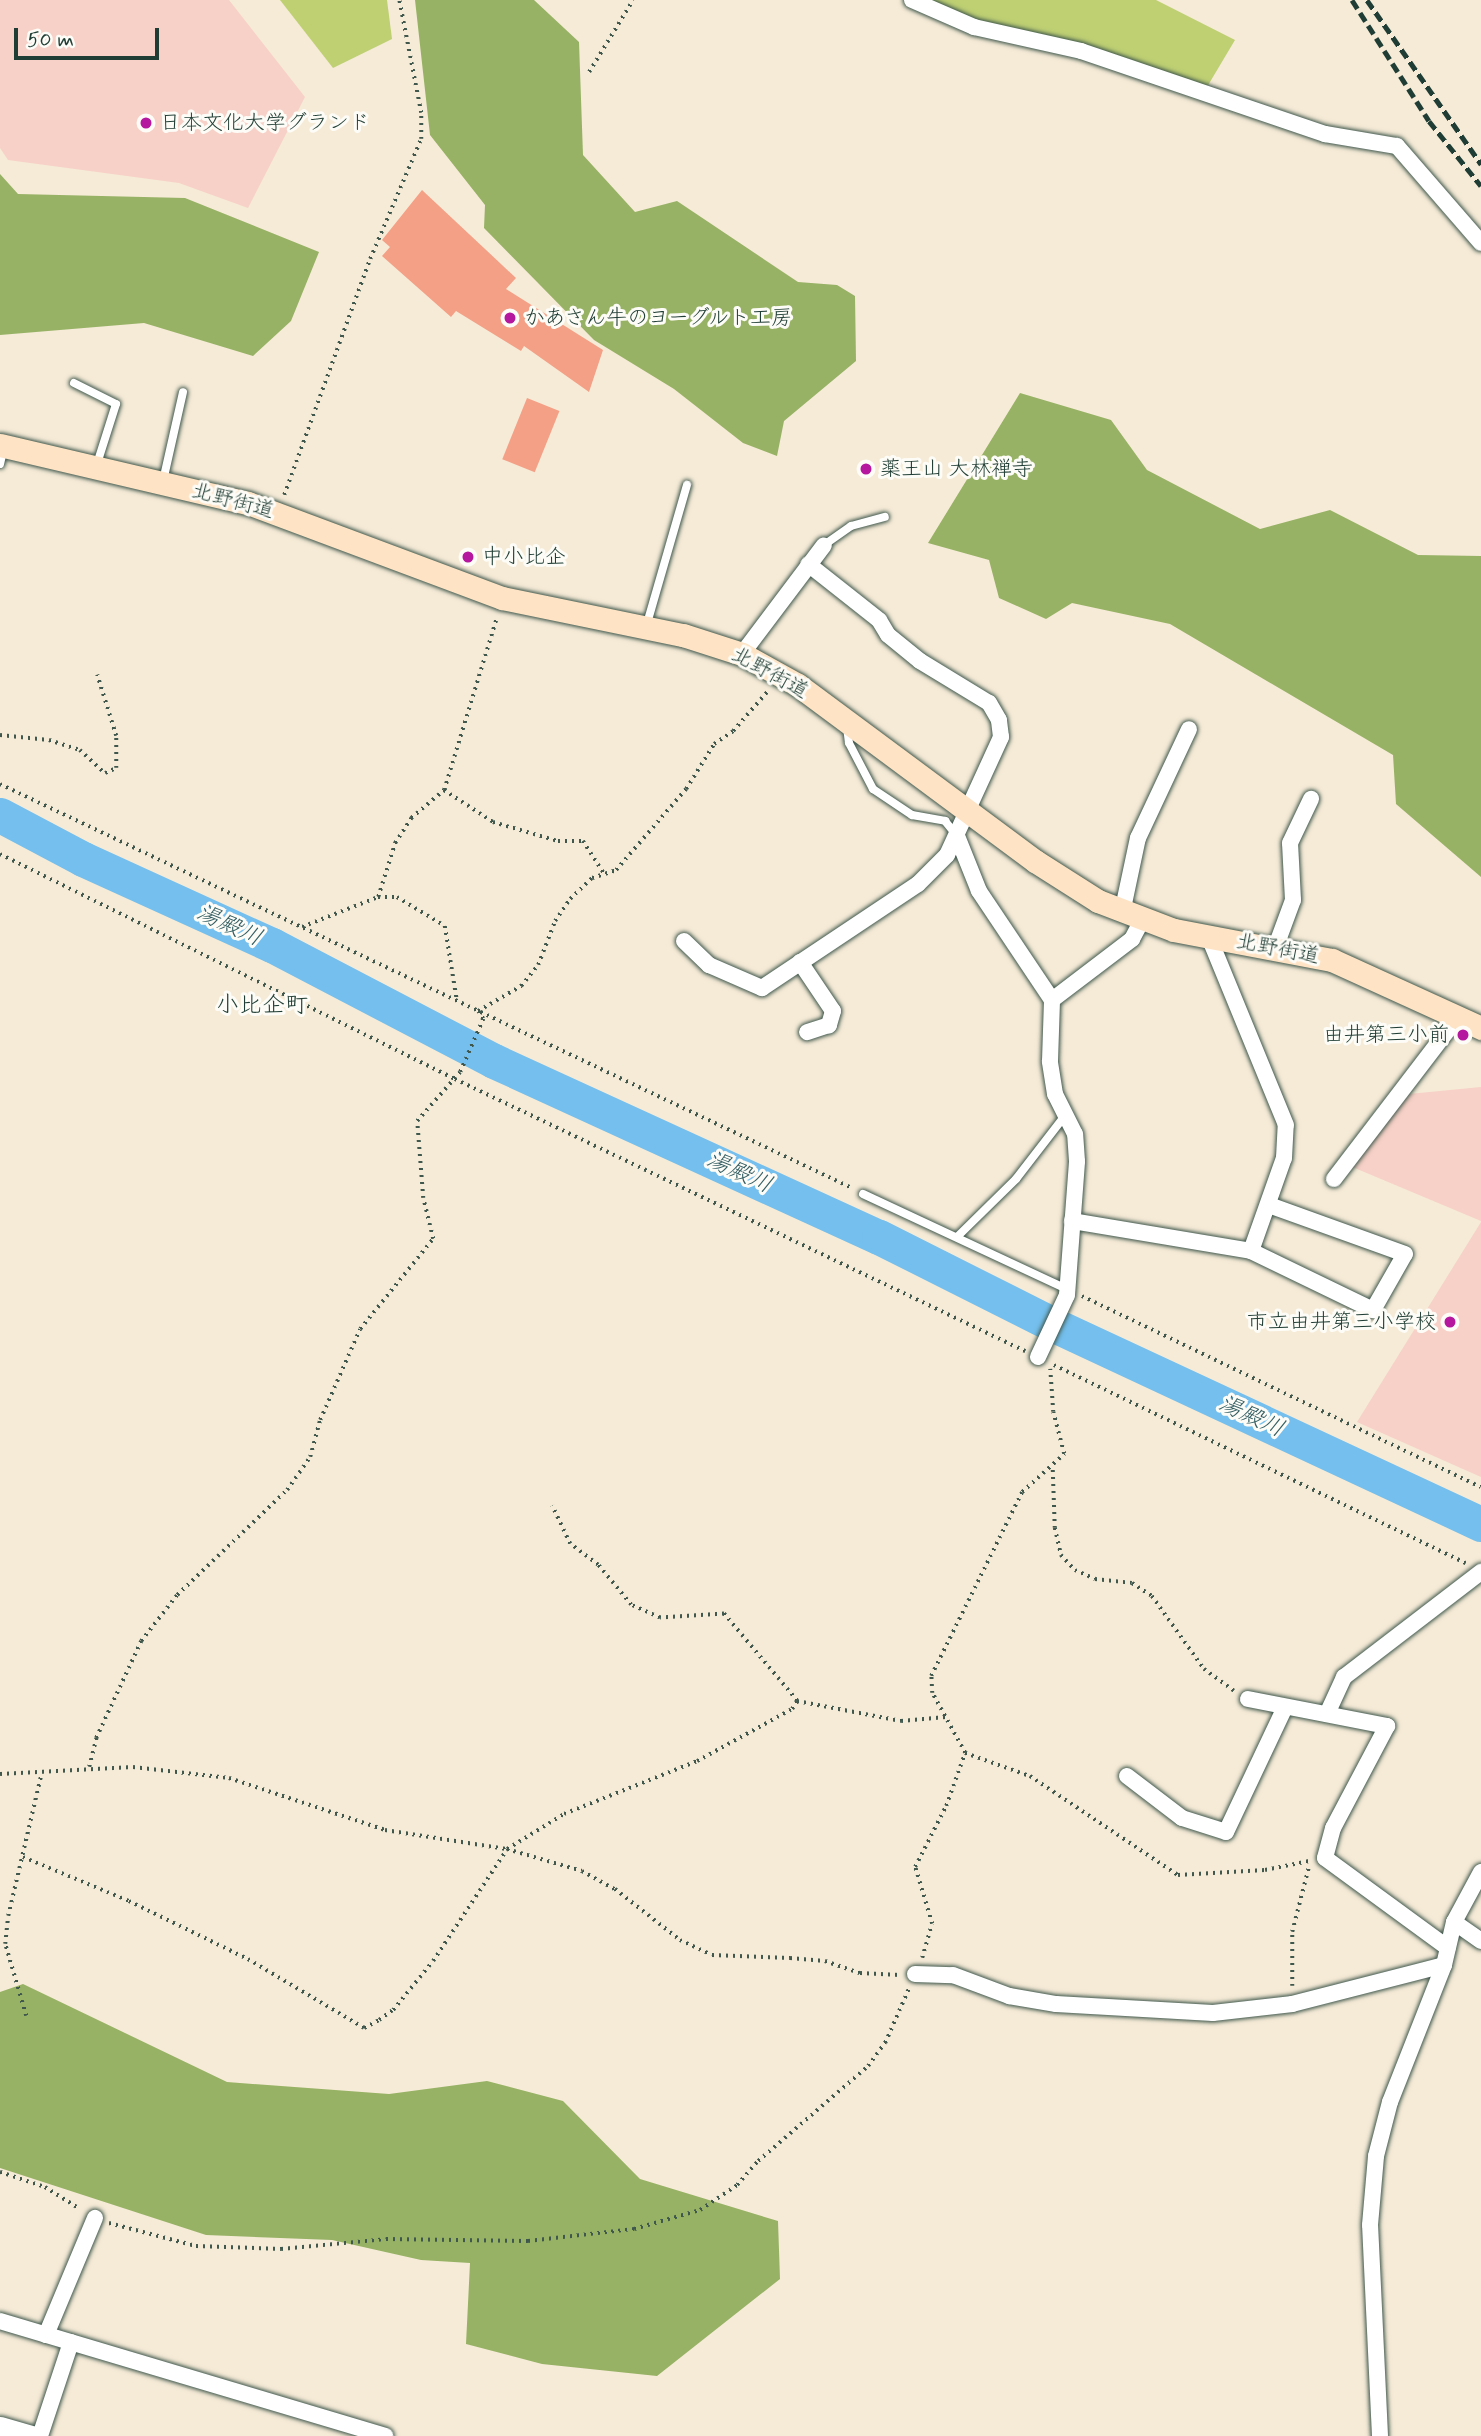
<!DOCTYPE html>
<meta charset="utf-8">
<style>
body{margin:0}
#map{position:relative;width:1481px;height:2436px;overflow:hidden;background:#f6ebd7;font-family:Mynerve,"Klee One",sans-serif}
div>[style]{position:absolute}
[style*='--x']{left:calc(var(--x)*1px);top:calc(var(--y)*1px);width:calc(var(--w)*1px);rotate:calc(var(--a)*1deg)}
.built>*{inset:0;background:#f7d1c7}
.green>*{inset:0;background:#bfd073}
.forest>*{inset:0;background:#97b265}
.river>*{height:35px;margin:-17.5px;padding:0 17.5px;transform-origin:17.5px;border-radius:17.5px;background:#74bfed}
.building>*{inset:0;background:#f3a087;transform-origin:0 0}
.path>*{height:3.5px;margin-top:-1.75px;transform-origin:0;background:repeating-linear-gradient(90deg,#3f574c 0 2px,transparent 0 7px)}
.roads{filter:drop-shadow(0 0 2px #3f574c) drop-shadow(0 0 2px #3f574c)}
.service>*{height:8px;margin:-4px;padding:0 4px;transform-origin:4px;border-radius:4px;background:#fff}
.minor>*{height:16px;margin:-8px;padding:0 8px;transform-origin:8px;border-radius:8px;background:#fff}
.tertiary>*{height:19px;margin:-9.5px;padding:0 9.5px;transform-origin:9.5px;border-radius:9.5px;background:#fff}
.secondary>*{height:23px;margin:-11.5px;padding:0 11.5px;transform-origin:11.5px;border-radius:11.5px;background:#fee4c5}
.rail>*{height:5px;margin-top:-2.5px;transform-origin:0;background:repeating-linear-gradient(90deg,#1f3d34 0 10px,transparent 0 15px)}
.dots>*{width:19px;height:19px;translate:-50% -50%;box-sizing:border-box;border:4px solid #fdfcf7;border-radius:50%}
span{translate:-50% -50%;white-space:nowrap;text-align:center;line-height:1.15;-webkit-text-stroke:6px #fdfcf7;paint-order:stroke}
.poi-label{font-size:21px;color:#1f3d34}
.left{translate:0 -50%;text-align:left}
.right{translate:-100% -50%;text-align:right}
.street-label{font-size:21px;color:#1f3d34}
.water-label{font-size:23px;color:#345e62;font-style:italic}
.neighbourhood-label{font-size:23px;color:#1f3d34}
.scale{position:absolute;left:14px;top:28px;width:145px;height:32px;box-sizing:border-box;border:4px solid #1f3d34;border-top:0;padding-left:9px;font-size:21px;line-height:24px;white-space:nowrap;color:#1f3d34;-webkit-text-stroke:5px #fdfcf7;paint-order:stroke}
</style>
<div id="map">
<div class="built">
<i style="clip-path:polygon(0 0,229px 0,305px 97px,248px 208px,179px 183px,8px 160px,0 148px)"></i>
<i style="clip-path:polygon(1481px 1087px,1481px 1221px,1350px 1166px,1409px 1094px)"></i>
<i style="clip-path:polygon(1481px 1222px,1481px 1477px,1357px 1422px)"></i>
</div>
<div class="green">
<i style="clip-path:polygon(280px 0,387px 0,392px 39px,333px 68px)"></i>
<i style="clip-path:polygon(922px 0,1156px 0,1235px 40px,1207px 87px,1078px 43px,977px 23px)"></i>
</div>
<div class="forest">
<i style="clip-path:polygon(415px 0,534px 0,579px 42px,583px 155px,635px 212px,677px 201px,798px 282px,837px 285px,855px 296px,856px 361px,784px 421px,777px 456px,743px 443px,674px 389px,594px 340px,484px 228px,485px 205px,430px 135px)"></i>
<i style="clip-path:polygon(0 174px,18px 194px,185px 198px,319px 252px,291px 321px,253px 356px,144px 323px,0 335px)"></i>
<i style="clip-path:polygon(1020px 393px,1111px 420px,1147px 470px,1260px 529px,1330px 510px,1418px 555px,1481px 556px,1481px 877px,1396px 804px,1393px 755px,1170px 624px,1072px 603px,1046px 619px,999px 598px,989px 560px,928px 543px)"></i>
<i style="clip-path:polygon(23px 1984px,227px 2082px,389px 2094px,487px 2081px,563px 2101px,640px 2179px,778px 2221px,780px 2279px,657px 2376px,542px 2364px,466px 2344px,470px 2263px,421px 2260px,332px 2240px,206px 2235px,0 2168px,0 1992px)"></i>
</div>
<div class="river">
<i style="--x:0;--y:815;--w:94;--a:27.9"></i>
<i style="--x:83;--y:859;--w:208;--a:24.5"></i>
<i style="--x:272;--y:945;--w:250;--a:27.6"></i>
<i style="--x:494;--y:1061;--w:423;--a:24.6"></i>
<i style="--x:879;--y:1237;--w:196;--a:26.7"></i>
<i style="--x:1054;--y:1325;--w:471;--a:25"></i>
</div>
<div class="building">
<i style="clip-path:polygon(422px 190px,516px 278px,506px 289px,603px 350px,589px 392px,524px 346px,521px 351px,456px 311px,451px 317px,382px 256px,390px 247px,382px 240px)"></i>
<i style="left:527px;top:398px;width:35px;height:66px;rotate:22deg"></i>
</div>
<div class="path">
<i style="--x:589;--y:72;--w:84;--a:-58.6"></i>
<i style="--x:284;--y:495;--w:251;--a:-70"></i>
<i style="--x:370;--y:259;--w:130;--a:-67"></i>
<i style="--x:421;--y:139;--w:26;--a:-90"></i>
<i style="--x:421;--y:113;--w:115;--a:-101"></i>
<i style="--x:0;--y:735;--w:49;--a:5.8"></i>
<i style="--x:49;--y:740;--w:33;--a:18"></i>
<i style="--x:80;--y:750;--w:34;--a:43"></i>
<i style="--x:105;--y:773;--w:12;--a:-24"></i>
<i style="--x:116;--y:768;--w:32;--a:-90"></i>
<i style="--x:116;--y:736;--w:64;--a:-107.3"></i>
<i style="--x:0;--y:784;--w:943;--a:25.37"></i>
<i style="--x:444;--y:790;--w:59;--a:33.1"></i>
<i style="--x:493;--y:822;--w:68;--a:16.3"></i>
<i style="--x:558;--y:841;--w:25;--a:0"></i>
<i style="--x:583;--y:841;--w:38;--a:57"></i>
<i style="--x:0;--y:854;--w:508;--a:26.31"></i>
<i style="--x:455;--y:1079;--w:632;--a:25.51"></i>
<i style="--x:378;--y:897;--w:57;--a:-72.5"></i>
<i style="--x:395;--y:843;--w:30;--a:-57"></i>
<i style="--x:411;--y:818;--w:43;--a:-40.3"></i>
<i style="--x:444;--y:790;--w:181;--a:-73"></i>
<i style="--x:302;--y:927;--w:82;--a:-21.5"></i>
<i style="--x:378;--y:897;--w:19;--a:0"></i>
<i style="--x:397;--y:897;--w:56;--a:31.1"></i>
<i style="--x:445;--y:926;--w:75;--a:80.8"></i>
<i style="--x:1082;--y:1296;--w:442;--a:25.6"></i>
<i style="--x:1054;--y:1365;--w:457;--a:25.7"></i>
<i style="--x:1053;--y:1470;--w:58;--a:88"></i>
<i style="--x:1055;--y:1528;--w:28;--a:77"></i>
<i style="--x:1061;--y:1555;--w:21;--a:47"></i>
<i style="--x:1075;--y:1570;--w:22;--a:24"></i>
<i style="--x:1095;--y:1579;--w:37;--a:6"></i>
<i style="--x:1132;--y:1583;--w:24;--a:33"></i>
<i style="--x:1152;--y:1596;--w:90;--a:54.5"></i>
<i style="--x:1204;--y:1669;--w:37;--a:36"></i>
<i style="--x:797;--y:1701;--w:106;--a:10.9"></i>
<i style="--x:901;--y:1721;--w:45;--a:-5.1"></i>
<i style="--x:965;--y:1753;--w:69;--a:19.5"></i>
<i style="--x:1030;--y:1776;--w:178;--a:33.8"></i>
<i style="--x:1178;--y:1875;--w:87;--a:-3.3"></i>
<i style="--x:1265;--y:1870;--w:45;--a:-11.6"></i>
<i style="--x:89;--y:1767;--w:30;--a:-76"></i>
<i style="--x:96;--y:1738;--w:107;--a:-65.1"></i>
<i style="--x:141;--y:1641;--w:58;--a:-52"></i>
<i style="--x:177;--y:1595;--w:152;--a:-43.7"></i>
<i style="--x:287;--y:1490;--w:40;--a:-55.1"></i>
<i style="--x:310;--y:1457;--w:38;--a:-75"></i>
<i style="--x:320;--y:1420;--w:99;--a:-66.3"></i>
<i style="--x:360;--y:1329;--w:116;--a:-51"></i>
<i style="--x:433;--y:1239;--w:42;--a:-103.7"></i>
<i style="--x:423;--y:1198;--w:77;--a:-94.5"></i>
<i style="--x:417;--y:1121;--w:65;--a:-48.7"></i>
<i style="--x:460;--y:1072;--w:58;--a:-66.5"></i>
<i style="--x:483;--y:1019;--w:9;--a:-122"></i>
<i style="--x:478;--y:1011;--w:50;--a:-30.2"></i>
<i style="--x:521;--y:986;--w:27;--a:-51"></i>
<i style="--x:538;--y:965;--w:47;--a:-68.9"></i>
<i style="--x:555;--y:921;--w:27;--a:-56"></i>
<i style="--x:570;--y:899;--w:30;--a:-44"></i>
<i style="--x:592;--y:878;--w:25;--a:-18"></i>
<i style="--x:616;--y:870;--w:107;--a:-49.2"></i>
<i style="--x:686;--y:789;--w:53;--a:-58.1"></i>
<i style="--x:714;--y:744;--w:23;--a:-34"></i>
<i style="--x:733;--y:731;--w:52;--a:-48.9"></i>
<i style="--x:0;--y:1774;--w:133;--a:-3"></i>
<i style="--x:133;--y:1767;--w:97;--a:6.5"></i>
<i style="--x:229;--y:1778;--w:164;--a:18.4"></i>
<i style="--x:385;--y:1830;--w:123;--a:8.9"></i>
<i style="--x:507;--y:1849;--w:78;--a:16.3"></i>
<i style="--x:582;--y:1871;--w:38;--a:29"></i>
<i style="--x:615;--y:1889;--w:83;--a:38.1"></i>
<i style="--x:680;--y:1940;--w:35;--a:25"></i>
<i style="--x:712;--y:1955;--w:78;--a:2.2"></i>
<i style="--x:790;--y:1958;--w:35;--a:5"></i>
<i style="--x:825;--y:1961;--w:37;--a:19"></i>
<i style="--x:860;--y:1973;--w:40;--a:2.9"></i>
<i style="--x:23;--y:1857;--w:115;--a:22.5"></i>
<i style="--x:129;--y:1901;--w:132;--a:26"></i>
<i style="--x:248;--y:1959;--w:135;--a:30.7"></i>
<i style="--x:364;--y:2028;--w:17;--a:-28"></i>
<i style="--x:379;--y:2020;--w:17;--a:-36"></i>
<i style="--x:393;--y:2010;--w:63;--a:-50.8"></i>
<i style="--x:433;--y:1961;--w:134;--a:-56.5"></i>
<i style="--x:507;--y:1849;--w:67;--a:-31.6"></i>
<i style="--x:564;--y:1814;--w:143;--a:-21.7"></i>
<i style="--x:697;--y:1761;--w:108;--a:-28.7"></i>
<i style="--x:792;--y:1709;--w:9;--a:-58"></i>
<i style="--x:797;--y:1701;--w:114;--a:-130"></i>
<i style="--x:724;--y:1614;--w:64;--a:176.4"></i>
<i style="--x:660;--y:1618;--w:32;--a:-156"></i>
<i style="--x:631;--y:1605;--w:52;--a:-129.5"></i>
<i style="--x:598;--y:1565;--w:35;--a:-143"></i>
<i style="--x:570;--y:1544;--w:42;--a:-115.3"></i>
<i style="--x:922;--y:1958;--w:35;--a:-74"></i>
<i style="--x:932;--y:1924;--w:59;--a:-106.6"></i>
<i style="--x:915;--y:1867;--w:68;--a:-63.1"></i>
<i style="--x:946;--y:1806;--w:56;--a:-70.3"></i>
<i style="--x:965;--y:1753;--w:68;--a:-118.8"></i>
<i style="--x:932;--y:1693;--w:17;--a:-93"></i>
<i style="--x:931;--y:1676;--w:205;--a:-63.7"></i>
<i style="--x:1022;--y:1492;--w:57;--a:-42.1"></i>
<i style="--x:1064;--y:1454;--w:43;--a:-104.7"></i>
<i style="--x:1053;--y:1412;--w:43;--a:-94"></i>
<i style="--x:1292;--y:1986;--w:54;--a:-90"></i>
<i style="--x:1292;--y:1932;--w:68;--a:-75.6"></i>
<i style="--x:26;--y:2016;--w:75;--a:-106.3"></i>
<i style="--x:5;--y:1944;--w:28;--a:-84"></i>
<i style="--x:8;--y:1916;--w:145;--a:-76.8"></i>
<i style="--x:0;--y:2172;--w:47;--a:18.4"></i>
<i style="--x:45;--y:2187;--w:41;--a:32.2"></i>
<i style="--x:109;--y:2223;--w:90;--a:14.8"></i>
<i style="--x:196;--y:2246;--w:85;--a:2"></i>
<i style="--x:281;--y:2249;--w:105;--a:-5.4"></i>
<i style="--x:386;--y:2239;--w:142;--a:0.8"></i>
<i style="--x:528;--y:2241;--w:107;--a:-6.5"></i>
<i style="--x:634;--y:2229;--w:69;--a:-16.1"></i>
<i style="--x:700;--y:2210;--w:45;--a:-34"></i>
<i style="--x:737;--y:2185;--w:32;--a:-49"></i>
<i style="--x:758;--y:2161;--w:145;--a:-40.8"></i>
<i style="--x:868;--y:2066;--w:29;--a:-54"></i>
<i style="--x:885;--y:2043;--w:60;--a:-66.4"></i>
</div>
<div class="roads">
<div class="service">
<i style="--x:74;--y:383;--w:47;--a:26.6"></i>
<i style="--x:116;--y:404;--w:66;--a:107.6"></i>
<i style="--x:0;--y:464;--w:17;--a:-77"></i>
<i style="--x:163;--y:481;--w:91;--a:-77.3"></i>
<i style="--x:824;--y:545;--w:33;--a:-35"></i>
<i style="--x:851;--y:526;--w:35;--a:-15"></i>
<i style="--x:646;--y:627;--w:148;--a:-73.9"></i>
<i style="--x:847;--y:727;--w:16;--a:83"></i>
<i style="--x:849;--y:743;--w:52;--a:62.4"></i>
<i style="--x:873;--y:789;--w:47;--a:33.7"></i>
<i style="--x:912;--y:815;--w:34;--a:10"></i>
<i style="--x:945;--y:821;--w:19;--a:51"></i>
<i style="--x:863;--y:1194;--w:225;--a:25"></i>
<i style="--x:957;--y:1237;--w:83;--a:-44.5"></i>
<i style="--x:1016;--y:1179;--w:78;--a:-52.3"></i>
</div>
<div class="minor">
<i style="--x:912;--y:0;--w:68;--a:23.5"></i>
<i style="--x:974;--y:27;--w:110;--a:12.6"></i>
<i style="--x:1081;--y:51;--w:258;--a:18.8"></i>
<i style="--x:1325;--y:134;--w:73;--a:9.5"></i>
<i style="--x:1397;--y:146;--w:128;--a:49.1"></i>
<i style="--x:742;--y:654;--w:136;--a:-53"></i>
<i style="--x:957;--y:836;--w:59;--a:68.2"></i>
<i style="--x:979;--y:891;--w:131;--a:56.2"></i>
<i style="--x:1122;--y:913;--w:77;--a:-78"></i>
<i style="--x:1138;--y:838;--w:120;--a:-64.9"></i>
<i style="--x:684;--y:941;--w:35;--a:44"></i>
<i style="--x:709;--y:965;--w:58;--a:23.5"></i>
<i style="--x:762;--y:988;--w:187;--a:-33.7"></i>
<i style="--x:918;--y:884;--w:41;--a:-45"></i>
<i style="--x:947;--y:855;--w:130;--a:-65.4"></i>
<i style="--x:1001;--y:737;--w:17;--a:-97"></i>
<i style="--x:999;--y:720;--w:20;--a:-120"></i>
<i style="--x:989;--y:703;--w:81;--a:-148.7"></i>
<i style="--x:920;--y:661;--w:41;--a:-140.9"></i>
<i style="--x:888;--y:635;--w:17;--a:-121"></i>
<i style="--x:879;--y:620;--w:90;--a:-141.7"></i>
<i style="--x:1276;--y:946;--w:49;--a:-69.7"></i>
<i style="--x:1293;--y:900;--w:57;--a:-93"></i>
<i style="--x:1290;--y:843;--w:49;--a:-64.5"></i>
<i style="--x:800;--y:962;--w:59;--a:56"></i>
<i style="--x:833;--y:1011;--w:15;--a:106"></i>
<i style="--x:829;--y:1025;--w:23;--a:162"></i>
<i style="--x:1334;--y:1179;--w:204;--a:-52.6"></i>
<i style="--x:1072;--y:1221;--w:181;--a:9.5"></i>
<i style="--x:1251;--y:1251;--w:99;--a:-70.5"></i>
<i style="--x:1284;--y:1158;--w:33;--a:-87"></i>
<i style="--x:1286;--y:1125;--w:203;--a:-112.3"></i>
<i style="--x:1251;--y:1251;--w:136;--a:25.8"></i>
<i style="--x:1373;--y:1310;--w:64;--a:-60.3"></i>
<i style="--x:1405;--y:1254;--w:145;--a:-160.2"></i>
<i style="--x:1038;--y:1357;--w:68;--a:-64.9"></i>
<i style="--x:1067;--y:1295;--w:134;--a:-85.7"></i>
<i style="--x:1077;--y:1161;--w:27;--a:-94"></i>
<i style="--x:1075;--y:1134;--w:45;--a:-116.6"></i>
<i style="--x:1055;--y:1094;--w:33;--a:-99"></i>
<i style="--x:1050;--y:1061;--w:61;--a:-88.1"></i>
<i style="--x:1052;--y:1000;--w:101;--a:-37.3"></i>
<i style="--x:1132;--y:939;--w:21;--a:-62"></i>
<i style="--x:1248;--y:1699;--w:142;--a:11"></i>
<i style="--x:1387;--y:1726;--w:115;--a:117.9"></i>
<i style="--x:1333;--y:1828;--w:31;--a:105"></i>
<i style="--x:1325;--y:1858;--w:152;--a:36.2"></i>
<i style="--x:1327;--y:1714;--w:41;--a:-65.3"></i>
<i style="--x:1344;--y:1677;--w:173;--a:-37.5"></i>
<i style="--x:1127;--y:1776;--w:69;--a:37.4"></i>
<i style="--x:1182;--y:1818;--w:46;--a:17.7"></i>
<i style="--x:1226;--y:1832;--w:138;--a:-64.7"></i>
<i style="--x:1454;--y:1922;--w:33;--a:35"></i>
<i style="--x:915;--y:1974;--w:38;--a:2"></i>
<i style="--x:953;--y:1975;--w:60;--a:20.6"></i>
<i style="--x:1009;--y:1996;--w:48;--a:9.7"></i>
<i style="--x:1056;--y:2004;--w:157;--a:3.3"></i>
<i style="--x:1213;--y:2013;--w:80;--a:-6.5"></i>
<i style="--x:1292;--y:2004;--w:157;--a:-14.4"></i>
<i style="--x:0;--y:2321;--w:402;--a:16.6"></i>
<i style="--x:46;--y:2335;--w:127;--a:-67.3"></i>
<i style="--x:40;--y:2436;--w:99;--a:-71.7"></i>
<i style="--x:1380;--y:2436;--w:211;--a:-92.7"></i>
<i style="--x:1370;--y:2225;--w:69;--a:-85"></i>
<i style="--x:1376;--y:2156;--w:56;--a:-75.5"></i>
<i style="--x:1390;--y:2102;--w:147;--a:-68.5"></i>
<i style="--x:1444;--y:1965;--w:44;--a:-76.9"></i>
<i style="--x:1454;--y:1922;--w:57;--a:-61.6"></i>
</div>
<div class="tertiary">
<i style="--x:0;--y:2426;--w:36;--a:16"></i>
</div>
<div class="secondary">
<i style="--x:0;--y:445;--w:255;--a:13.2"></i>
<i style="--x:248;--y:503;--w:271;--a:20.5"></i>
<i style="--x:502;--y:598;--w:185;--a:11.6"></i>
<i style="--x:683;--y:635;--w:62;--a:17.9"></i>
<i style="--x:742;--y:654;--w:64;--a:29"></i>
<i style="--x:798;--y:685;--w:295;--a:36.6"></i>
<i style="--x:1035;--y:861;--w:75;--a:32.4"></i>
<i style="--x:1098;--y:901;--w:81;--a:20.9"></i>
<i style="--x:1174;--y:930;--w:161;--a:10.8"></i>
<i style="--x:1332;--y:960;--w:164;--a:24.5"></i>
</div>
</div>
<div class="rail">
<i style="--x:1352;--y:0;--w:143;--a:57.5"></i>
<i style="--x:1429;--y:121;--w:83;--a:51.3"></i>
<i style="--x:1367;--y:0;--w:200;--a:55.2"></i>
</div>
<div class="dots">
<i style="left:146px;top:123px;background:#b5179e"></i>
<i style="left:510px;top:318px;background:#b5179e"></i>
<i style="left:866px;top:469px;background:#b5179e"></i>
<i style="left:468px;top:557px;background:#b5179e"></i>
<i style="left:1463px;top:1035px;background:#b5179e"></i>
<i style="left:1450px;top:1322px;background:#b5179e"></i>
</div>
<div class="poi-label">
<span class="left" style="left:160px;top:123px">日本文化大学グランド</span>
<span class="left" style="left:524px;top:318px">かあさん牛のヨーグルト工房</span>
<span class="left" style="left:880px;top:469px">薬王山 大林禅寺</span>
<span class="left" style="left:482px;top:557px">中小比企</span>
<span class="right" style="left:1449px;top:1035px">由井第三小前</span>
<span class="right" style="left:1436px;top:1322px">市立由井第三小学校</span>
</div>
<div class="street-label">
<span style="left:233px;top:501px;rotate:15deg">北野街道</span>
<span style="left:770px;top:673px;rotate:29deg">北野街道</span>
<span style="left:1278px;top:949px;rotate:11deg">北野街道</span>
</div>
<div class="water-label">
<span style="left:229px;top:926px;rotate:25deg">湯殿川</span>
<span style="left:739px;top:1173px;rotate:25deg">湯殿川</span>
<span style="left:1251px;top:1417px;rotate:25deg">湯殿川</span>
</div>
<div class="neighbourhood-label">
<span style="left:262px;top:1006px">小比企町</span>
</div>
<div class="scale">50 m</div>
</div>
